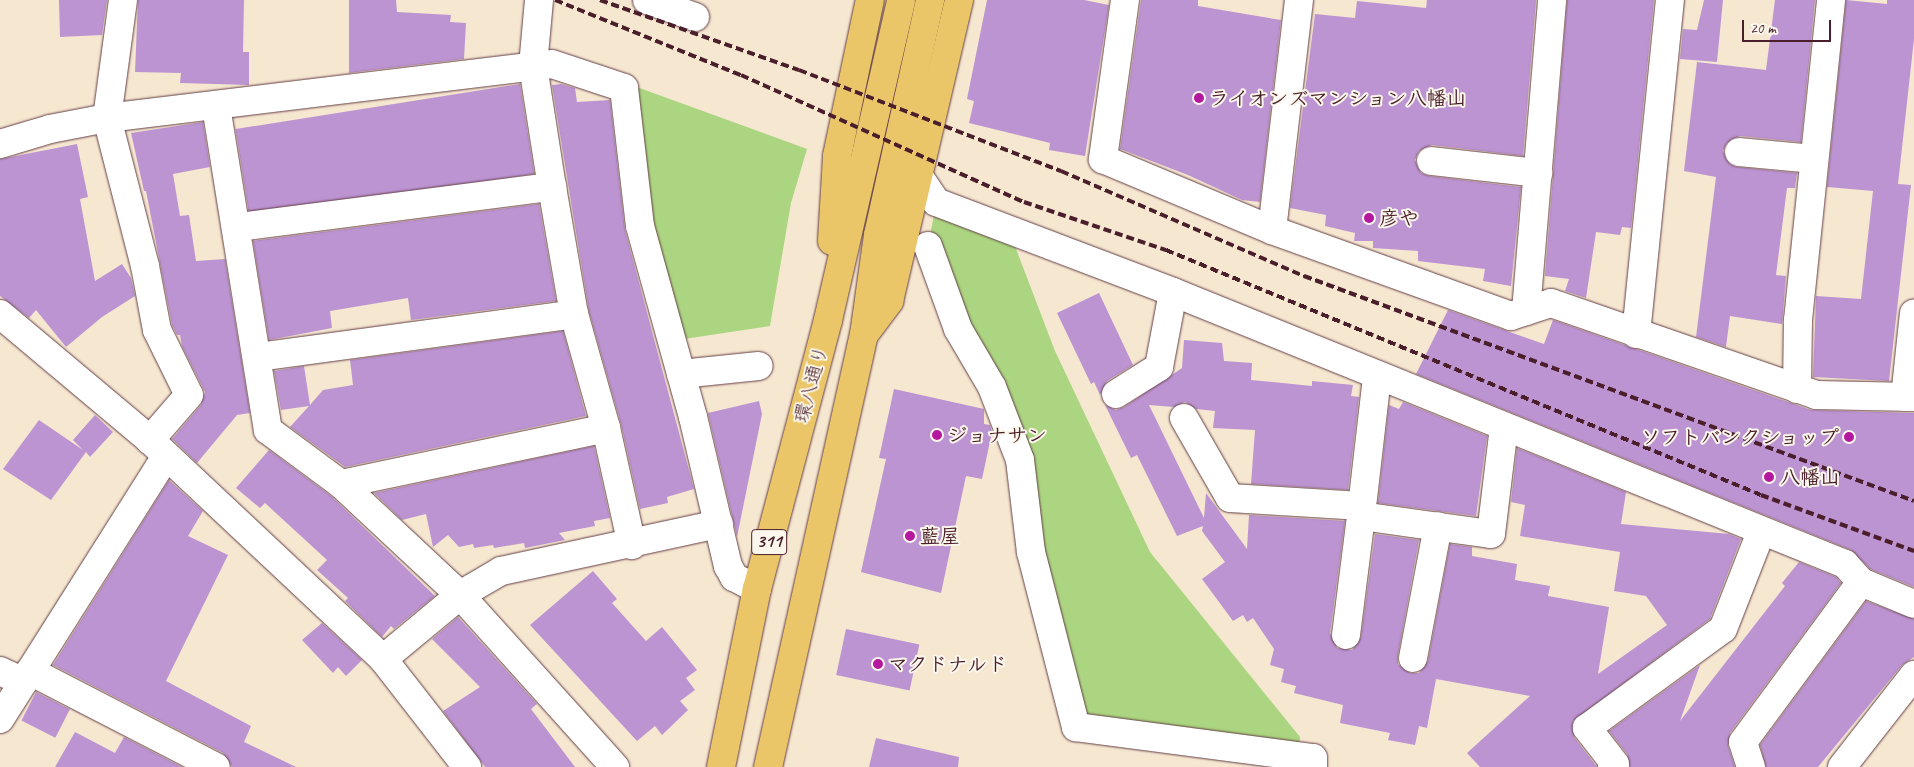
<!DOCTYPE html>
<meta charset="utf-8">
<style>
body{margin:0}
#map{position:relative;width:1914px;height:767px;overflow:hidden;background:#f6e7d1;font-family:Caveat,"Klee One",sans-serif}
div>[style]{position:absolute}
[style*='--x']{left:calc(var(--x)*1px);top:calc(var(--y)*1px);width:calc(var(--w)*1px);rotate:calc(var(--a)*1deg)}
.green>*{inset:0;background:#abd580}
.building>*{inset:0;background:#bc94d2;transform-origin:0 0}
.roads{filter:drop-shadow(0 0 1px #643d44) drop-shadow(0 0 1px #643d44)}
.minor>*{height:28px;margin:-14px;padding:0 14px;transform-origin:14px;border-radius:14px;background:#fff}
.major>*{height:28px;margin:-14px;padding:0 14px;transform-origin:14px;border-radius:14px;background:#ebc669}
.rail>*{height:4px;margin-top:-2px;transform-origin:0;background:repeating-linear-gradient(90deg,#4a1f2b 0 8px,transparent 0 12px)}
.dots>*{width:14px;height:14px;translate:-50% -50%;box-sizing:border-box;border:2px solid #fbf7ec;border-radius:50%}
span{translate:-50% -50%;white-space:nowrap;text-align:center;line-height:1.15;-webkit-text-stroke:4px #fbf7ec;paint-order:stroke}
.shield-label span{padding:1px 4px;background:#fbf7ec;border:1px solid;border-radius:4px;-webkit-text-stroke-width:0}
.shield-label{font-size:19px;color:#4a1f2b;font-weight:700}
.poi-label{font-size:20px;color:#4a1f2b;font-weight:700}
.left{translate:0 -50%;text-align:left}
.right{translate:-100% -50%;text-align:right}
.street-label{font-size:20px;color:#4a1f2b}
.scale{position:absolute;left:1742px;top:20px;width:89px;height:22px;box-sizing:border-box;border:2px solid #4a1f2b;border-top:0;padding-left:6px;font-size:15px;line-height:18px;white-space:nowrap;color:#4a1f2b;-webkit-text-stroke:4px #fbf7ec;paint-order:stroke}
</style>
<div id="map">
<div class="green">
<i style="clip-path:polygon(634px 86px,807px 149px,791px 203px,770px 326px,684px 339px,649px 224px)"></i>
<i style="clip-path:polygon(934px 215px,1013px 241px,1055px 351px,1150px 552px,1300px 737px,1299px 756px,1076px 727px,1020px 460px,928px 246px)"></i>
</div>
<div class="building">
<i style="clip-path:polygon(59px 0,107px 0,102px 35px,60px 37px)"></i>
<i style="clip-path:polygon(138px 0,244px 0,243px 52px,249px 52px,249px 85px,180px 83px,181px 73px,135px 72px)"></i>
<i style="clip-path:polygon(349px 0,396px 0,397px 12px,451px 15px,450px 22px,466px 23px,464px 59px,349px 73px)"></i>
<i style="clip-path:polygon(987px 0,1084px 0,1109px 5px,1085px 156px,1049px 150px,1050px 143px,969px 123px,974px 101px,967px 99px)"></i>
<i style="clip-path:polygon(1141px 0,1198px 0,1198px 6px,1281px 20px,1260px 202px,1242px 200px,1188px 175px,1120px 149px)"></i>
<i style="clip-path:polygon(1427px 0,1536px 0,1523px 156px,1432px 145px,1419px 151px,1415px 160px,1421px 173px,1429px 176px,1521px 187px,1511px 286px,1483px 281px,1485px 269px,1418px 261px,1418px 251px,1373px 248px,1373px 241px,1354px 241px,1355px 233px,1325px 226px,1326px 215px,1290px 208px,1315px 14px,1355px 18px,1357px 1px,1426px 8px)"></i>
<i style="clip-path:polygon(1567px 0,1654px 0,1631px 228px,1622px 227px,1620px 235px,1596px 232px,1586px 298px,1565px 291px,1569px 279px,1545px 276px)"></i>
<i style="clip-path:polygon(1704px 0,1723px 0,1717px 62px,1680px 59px,1683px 29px,1697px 30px)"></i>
<i style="clip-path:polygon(1775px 0,1815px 0,1801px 142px,1740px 136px,1727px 143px,1723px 151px,1730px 164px,1737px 167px,1797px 173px,1795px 188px,1787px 188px,1776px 275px,1786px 276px,1782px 324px,1730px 316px,1726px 347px,1696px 337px,1716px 177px,1684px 171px,1697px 62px,1766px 70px)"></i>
<i style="clip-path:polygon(1846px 0,1887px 4px,1887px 0,1914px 0,1914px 39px,1898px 184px,1911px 185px,1889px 381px,1813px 377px,1816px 296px,1861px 299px,1873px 191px,1827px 187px)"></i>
<i style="left:520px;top:84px;width:91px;height:288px;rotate:81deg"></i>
<i style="clip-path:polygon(561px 84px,575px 88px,577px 102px,610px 100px,625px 230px,694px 489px,667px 497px,668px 503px,640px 509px,621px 424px,589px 311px,552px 85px)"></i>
<i style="clip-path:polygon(203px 122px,210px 167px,173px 174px,180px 216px,189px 215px,196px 261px,225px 259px,250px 413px,237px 415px,197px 463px,172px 439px,201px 405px,205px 392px,182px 346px,180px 335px,177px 335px,172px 325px,146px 191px,144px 191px,131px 133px)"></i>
<i style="clip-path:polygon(77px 144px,88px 197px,80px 199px,95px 281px,122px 264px,131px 278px,135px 296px,102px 317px,66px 347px,36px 310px,29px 318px,0 296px,0 159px)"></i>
<i style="clip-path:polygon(539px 204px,556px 301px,411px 320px,408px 298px,330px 311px,332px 328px,269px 340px,253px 241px)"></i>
<i style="clip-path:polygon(1099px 293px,1133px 365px,1107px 381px,1100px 395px,1094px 382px,1091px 384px,1057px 313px)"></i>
<i style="clip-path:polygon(1448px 310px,1544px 344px,1553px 320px,1811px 410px,1914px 413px,1914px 587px,1870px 569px,1851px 550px,1416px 374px)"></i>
<i style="clip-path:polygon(563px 331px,586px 416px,345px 467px,290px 427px,309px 406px,281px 410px,274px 371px,304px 366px,310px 405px,323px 390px,353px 385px,350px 360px)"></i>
<i style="clip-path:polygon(1184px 340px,1222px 343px,1224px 361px,1252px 363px,1251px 380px,1312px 386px,1312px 381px,1353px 385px,1351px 396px,1359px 397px,1348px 490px,1251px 484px,1255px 430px,1213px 428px,1215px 411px,1196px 409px,1185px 402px,1174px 407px,1149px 405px,1204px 518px,1206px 493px,1247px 549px,1249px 515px,1345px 521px,1330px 633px,1337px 648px,1352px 650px,1361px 637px,1375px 534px,1419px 540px,1398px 655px,1398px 664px,1410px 673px,1419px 673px,1428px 661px,1450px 544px,1472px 547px,1472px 556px,1517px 564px,1515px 580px,1550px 586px,1548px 596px,1609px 607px,1598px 674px,1667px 625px,1646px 596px,1614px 591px,1620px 552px,1520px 536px,1525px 505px,1511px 502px,1517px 448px,1626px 492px,1621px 524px,1729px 534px,1741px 539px,1710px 619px,1573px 721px,1574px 737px,1597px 767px,1480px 767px,1467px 753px,1530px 696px,1436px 679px,1427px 728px,1419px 726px,1415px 745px,1388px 740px,1390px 733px,1340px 723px,1343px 705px,1294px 693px,1296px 686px,1281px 682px,1284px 669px,1270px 665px,1274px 649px,1253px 618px,1247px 622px,1243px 615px,1233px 621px,1202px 579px,1225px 562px,1202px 531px,1203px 526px,1177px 536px,1137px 455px,1131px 458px,1105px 405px,1116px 410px,1124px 407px,1182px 368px)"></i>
<i style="clip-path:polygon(894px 389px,984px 409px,984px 424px,990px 425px,992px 432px,982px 479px,966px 476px,941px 593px,861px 572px,886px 459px,879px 458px)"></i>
<i style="clip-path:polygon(759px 401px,762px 414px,737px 537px,708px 413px)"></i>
<i style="clip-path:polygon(1403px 402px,1487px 436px,1476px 516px,1378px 503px,1389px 405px,1399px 409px)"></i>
<i style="clip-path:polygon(95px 415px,113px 432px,90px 457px,86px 452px,51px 500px,3px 469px,39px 420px,83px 450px,73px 440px)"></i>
<i style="clip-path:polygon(594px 446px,610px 518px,594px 521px,595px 526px,559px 533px,565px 540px,525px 548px,524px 543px,494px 548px,493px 545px,474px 548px,473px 544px,459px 547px,448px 535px,433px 547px,426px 514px,402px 520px,374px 493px)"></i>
<i style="clip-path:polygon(269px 450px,331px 496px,435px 596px,394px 629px,391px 626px,382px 637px,345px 601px,348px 598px,317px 570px,327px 560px,265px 503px,260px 508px,236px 488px)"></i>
<i style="clip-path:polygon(169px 480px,203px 511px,188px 536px,228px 555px,166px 681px,251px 726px,244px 742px,296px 767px,232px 767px,223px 753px,53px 665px)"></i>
<i style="clip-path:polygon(1799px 562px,1836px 577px,1841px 583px,1730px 733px,1728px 746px,1735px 767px,1630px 767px,1627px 754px,1609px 731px,1700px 665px,1680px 721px,1785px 586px,1782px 583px)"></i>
<i style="clip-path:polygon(593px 571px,617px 599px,612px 603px,646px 641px,662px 627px,697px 670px,686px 678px,695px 690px,680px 701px,688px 710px,662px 735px,655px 726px,637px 741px,530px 625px)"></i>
<i style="clip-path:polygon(1866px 601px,1914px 619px,1914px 657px,1902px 665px,1818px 767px,1766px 767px,1760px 745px)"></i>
<i style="clip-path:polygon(458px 617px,537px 704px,531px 709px,575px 767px,485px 767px,443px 711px,480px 687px,432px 639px)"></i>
<i style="clip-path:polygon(322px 623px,362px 660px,346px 676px,338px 667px,333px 673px,302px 640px)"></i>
<i style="left:846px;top:629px;width:75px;height:47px;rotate:12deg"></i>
<i style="left:36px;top:692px;width:38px;height:32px;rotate:27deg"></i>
<i style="clip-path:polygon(75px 732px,115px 753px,124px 737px,182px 767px,55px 767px)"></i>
<i style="clip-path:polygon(876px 738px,959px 757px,958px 767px,869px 767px)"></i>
</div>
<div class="roads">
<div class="minor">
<i style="--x:123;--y:0;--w:119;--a:97.7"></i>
<i style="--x:107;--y:118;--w:153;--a:75.6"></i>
<i style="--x:145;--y:266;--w:65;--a:79.4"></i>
<i style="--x:157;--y:330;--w:72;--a:63.8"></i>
<i style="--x:189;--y:395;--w:60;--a:130.9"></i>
<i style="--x:539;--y:0;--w:66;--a:95.2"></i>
<i style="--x:533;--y:66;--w:122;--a:81.1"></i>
<i style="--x:552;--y:187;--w:129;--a:80.2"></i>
<i style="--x:574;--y:314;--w:118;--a:74.3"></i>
<i style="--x:606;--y:428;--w:120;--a:77.5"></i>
<i style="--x:647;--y:0;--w:51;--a:19.5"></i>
<i style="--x:1125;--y:0;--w:161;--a:97.9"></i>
<i style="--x:1103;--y:159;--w:183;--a:22.8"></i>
<i style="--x:1272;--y:230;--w:254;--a:19.8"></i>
<i style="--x:1511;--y:316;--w:42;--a:-18"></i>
<i style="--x:1551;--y:303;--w:281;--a:19.1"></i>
<i style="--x:1816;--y:395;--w:98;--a:1.2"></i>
<i style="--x:216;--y:106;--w:328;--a:80.9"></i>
<i style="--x:268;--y:430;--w:91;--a:36.5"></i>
<i style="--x:341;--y:484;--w:163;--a:43"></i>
<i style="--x:460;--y:595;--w:232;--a:48"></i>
<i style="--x:0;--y:144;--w:52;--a:-16.7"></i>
<i style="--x:50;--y:129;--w:58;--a:-10.9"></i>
<i style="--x:107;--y:118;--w:448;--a:-6.9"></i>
<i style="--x:552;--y:64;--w:76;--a:18.4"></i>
<i style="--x:624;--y:88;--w:139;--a:83.4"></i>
<i style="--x:640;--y:226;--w:198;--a:74.5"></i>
<i style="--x:693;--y:417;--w:153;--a:76.8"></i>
<i style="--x:728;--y:566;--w:13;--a:61"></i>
<i style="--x:734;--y:577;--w:26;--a:28"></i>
<i style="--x:1739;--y:152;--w:75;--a:5.3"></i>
<i style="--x:1431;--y:161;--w:108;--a:6.4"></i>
<i style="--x:920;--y:178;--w:29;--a:56"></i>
<i style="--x:936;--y:202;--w:254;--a:20.8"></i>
<i style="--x:1173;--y:292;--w:725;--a:22.04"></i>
<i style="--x:1845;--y:564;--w:24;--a:48"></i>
<i style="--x:1861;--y:582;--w:57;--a:22.5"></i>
<i style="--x:238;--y:227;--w:317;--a:-7.3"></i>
<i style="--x:1272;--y:230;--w:232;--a:-83.3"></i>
<i style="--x:928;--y:246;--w:88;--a:70.1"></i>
<i style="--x:958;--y:329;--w:67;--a:59.6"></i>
<i style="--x:992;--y:387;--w:78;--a:69"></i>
<i style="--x:1020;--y:460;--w:93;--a:83.2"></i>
<i style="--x:1031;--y:552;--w:181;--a:75.6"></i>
<i style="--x:1076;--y:727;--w:239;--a:7.5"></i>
<i style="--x:1313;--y:758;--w:9;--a:90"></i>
<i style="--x:1526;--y:311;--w:312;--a:-85.2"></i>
<i style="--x:0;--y:314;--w:196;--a:40"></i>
<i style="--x:150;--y:440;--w:320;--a:43.2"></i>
<i style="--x:383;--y:659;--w:137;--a:52.1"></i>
<i style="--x:1636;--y:334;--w:336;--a:-84.2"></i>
<i style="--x:258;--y:357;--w:319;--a:-7.7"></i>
<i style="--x:681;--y:374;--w:78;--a:-5.9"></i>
<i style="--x:1377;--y:377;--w:140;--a:96.6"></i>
<i style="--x:1361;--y:516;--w:131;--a:7.9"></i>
<i style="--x:1491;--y:534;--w:108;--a:-83.1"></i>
<i style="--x:1797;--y:389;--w:69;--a:-89.2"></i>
<i style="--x:1798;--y:320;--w:322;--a:-84.1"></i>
<i style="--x:1116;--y:394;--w:51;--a:-32.1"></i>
<i style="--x:1159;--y:367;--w:76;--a:-79.4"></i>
<i style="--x:1905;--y:397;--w:84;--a:-83.9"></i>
<i style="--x:1184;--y:418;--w:92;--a:60.1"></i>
<i style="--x:1230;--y:498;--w:132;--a:3.5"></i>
<i style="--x:341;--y:484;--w:271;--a:-11.9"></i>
<i style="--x:1346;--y:635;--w:120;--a:-82.8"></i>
<i style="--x:1413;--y:658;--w:134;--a:-79.3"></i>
<i style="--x:383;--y:659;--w:100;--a:-39.7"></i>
<i style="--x:460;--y:595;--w:48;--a:-30.3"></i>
<i style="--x:501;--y:571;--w:223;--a:-12.2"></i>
<i style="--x:0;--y:671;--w:26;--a:25"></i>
<i style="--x:30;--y:671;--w:209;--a:27.3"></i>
<i style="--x:0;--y:719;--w:309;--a:-57.7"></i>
<i style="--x:1612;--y:767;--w:4;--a:-45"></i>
<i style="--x:1615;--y:764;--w:46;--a:-127.9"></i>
<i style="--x:1587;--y:728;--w:168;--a:-36.1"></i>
<i style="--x:1723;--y:629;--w:104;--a:-68.6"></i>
<i style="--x:1751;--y:767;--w:26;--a:-108"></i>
<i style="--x:1743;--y:742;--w:199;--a:-53.6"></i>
<i style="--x:1842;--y:767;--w:117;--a:-52"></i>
</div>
<div class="major">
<i style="--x:832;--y:241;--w:85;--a:-86.6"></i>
<i style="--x:837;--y:156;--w:159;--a:-78.1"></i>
<i style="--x:866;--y:332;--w:39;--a:-53"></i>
<i style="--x:889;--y:301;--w:309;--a:-76.9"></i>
<i style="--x:721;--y:767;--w:182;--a:-78.6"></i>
<i style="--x:757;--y:589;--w:278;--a:-75.2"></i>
<i style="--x:828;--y:320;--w:328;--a:-77.1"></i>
<i style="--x:768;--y:767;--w:443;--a:-77.5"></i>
<i style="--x:864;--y:335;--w:101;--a:-82"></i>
<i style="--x:878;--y:235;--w:241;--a:-77.5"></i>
</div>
</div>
<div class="rail">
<i style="--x:555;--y:0;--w:201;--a:22"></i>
<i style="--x:741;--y:75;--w:310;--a:24.2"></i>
<i style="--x:1024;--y:202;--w:150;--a:18.7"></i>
<i style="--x:1166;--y:250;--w:643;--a:22.38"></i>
<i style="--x:1761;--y:495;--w:163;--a:20.1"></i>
<i style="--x:600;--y:0;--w:211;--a:19.4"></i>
<i style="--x:799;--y:70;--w:281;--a:21.1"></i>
<i style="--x:1061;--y:171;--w:265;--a:23.4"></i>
<i style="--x:1304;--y:276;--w:650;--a:20.25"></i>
</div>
<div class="dots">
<i style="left:1199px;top:98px;background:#b5179e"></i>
<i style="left:1369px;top:218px;background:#b5179e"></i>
<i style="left:937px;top:435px;background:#b5179e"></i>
<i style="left:1849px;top:437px;background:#b5179e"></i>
<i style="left:1769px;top:477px;background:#b5179e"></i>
<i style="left:910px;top:536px;background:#b5179e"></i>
<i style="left:878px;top:664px;background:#b5179e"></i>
</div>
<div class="shield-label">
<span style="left:769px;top:542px">311</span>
</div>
<div class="poi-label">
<span class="left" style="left:1209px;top:98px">ライオンズマンション八幡山</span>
<span class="left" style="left:1379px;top:218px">彦や</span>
<span class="left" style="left:947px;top:435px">ジョナサン</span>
<span class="right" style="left:1839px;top:437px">ソフトバンクショップ</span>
<span class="left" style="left:1780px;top:477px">八幡山</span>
<span class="left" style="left:920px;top:536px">藍屋</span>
<span class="left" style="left:888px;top:664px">マクドナルド</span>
</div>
<div class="street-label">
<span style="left:811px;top:384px;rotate:-75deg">環八通り</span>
</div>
<div class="scale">20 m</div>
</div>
